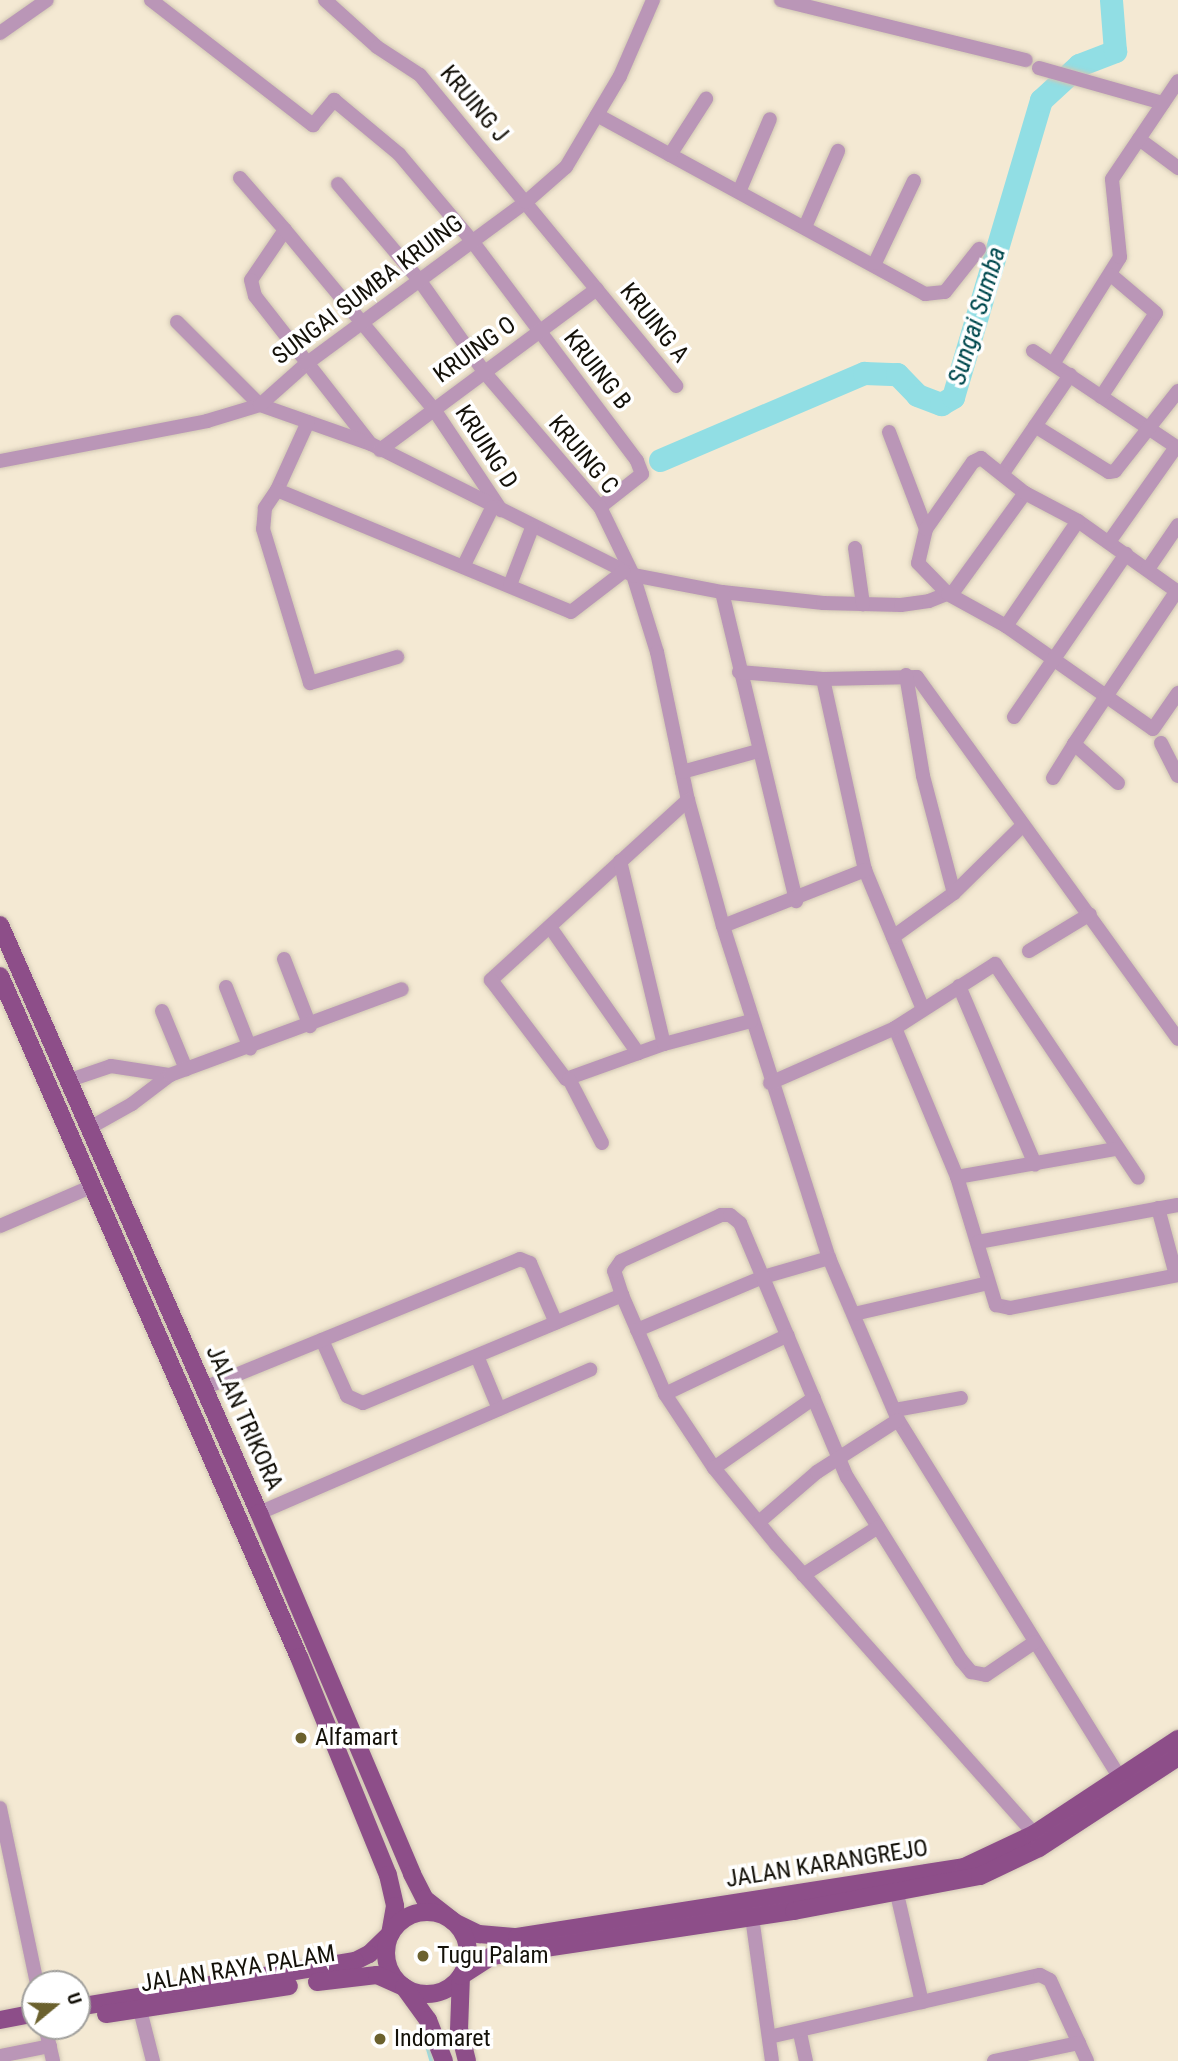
<!DOCTYPE html>
<style>
body{margin:0}
#map{position:relative;width:1178px;height:2061px;overflow:hidden;background:#f4e9d3;font-family:"Roboto Condensed",sans-serif}
div>[style]{position:absolute}
[style*='--x']{left:calc(var(--x)*1px);top:calc(var(--y)*1px);width:calc(var(--w)*1px);rotate:calc(var(--a)*1deg)}
.stream>*{height:3.5px;margin:-1.75px;padding:0 1.75px;transform-origin:1.75px;border-radius:1.75px;background:#91dee4}
.river>*{height:23px;margin:-11.5px;padding:0 11.5px;transform-origin:11.5px;border-radius:11.5px;background:#91dee4}
.roads{filter:drop-shadow(0 0 2px #d0c6b3) drop-shadow(0 0 2px #d0c6b3)}
.minor>*{height:14px;margin:-7px;padding:0 7px;transform-origin:7px;border-radius:7px;background:#ba96b7}
.major>*{height:18px;margin:-9px;padding:0 9px;transform-origin:9px;border-radius:9px;background:#8d4e89}
.major>.ring{margin:-9px;padding:0;box-sizing:content-box;background:none;border:18px solid #8d4e89;border-radius:50%}
.dots>*{width:19px;height:19px;translate:-50% -50%;box-sizing:border-box;border:4px solid #fff;border-radius:50%}
span{translate:-50% -50%;white-space:nowrap;text-align:center;line-height:1.15;-webkit-text-stroke:7px #fff;paint-order:stroke}
.street-label{font-size:24px;color:#141109}
.poi-label{font-size:24px;color:#141109}
.left{translate:0 -50%;text-align:left}
.water-label{font-size:26px;color:#00494e;font-style:italic}
.north{position:absolute;left:21px;top:1970px;width:70px;height:70px;box-sizing:border-box;background:#fff;border:2px solid #a1a09d;border-radius:50%;rotate:71deg;font-size:19px;font-weight:700;line-height:28px;text-align:center;color:#141109}
.north::after{content:'';display:block;margin:auto;width:24px;height:32px;background:#6b612e;clip-path:polygon(50% 0,100% 100%,50% 72%,0 100%)}
</style>
<div id="map">
<div class="stream">
<i style="--x:423;--y:2030;--w:32;--a:74"></i>
</div>
<div class="river">
<i style="--x:660;--y:460;--w:222;--a:-23.1"></i>
<i style="--x:864;--y:373;--w:33;--a:2"></i>
<i style="--x:897;--y:374;--w:29;--a:46"></i>
<i style="--x:917;--y:395;--w:26;--a:21"></i>
<i style="--x:941;--y:404;--w:14;--a:-30"></i>
<i style="--x:953;--y:397;--w:310;--a:-73.5"></i>
<i style="--x:1041;--y:100;--w:52;--a:-42.6"></i>
<i style="--x:1079;--y:65;--w:39;--a:-21"></i>
<i style="--x:1115;--y:51;--w:51;--a:-94.5"></i>
</div>
<div class="roads">
<div class="minor">
<i style="--x:151;--y:0;--w:205;--a:37.7"></i>
<i style="--x:313;--y:125;--w:33;--a:-50"></i>
<i style="--x:334;--y:100;--w:85;--a:39.7"></i>
<i style="--x:399;--y:154;--w:114;--a:50"></i>
<i style="--x:472;--y:241;--w:275;--a:53.1"></i>
<i style="--x:637;--y:461;--w:14;--a:69"></i>
<i style="--x:642;--y:474;--w:53;--a:141.8"></i>
<i style="--x:325;--y:0;--w:70;--a:42.1"></i>
<i style="--x:377;--y:47;--w:51;--a:33.1"></i>
<i style="--x:420;--y:75;--w:403;--a:50.5"></i>
<i style="--x:781;--y:0;--w:252;--a:13.8"></i>
<i style="--x:0;--y:33;--w:57;--a:-35.1"></i>
<i style="--x:1039;--y:68;--w:129;--a:15.8"></i>
<i style="--x:597;--y:115;--w:374;--a:28.6"></i>
<i style="--x:925;--y:294;--w:20;--a:-6"></i>
<i style="--x:945;--y:292;--w:55;--a:-51.7"></i>
<i style="--x:1139;--y:139;--w:49;--a:36.6"></i>
<i style="--x:670;--y:155;--w:67;--a:-57.3"></i>
<i style="--x:240;--y:178;--w:69;--a:49.1"></i>
<i style="--x:285;--y:230;--w:60;--a:124.2"></i>
<i style="--x:251;--y:280;--w:16;--a:76"></i>
<i style="--x:255;--y:296;--w:185;--a:52"></i>
<i style="--x:338;--y:184;--w:127;--a:49.8"></i>
<i style="--x:420;--y:281;--w:113;--a:54.8"></i>
<i style="--x:485;--y:373;--w:177;--a:49.4"></i>
<i style="--x:600;--y:507;--w:76;--a:64.1"></i>
<i style="--x:633;--y:575;--w:81;--a:72.7"></i>
<i style="--x:657;--y:652;--w:151;--a:78.2"></i>
<i style="--x:688;--y:800;--w:131;--a:74.5"></i>
<i style="--x:723;--y:926;--w:349;--a:72.3"></i>
<i style="--x:829;--y:1258;--w:176;--a:66.9"></i>
<i style="--x:898;--y:1420;--w:421;--a:58.2"></i>
<i style="--x:739;--y:192;--w:79;--a:-67"></i>
<i style="--x:805;--y:227;--w:83;--a:-66.5"></i>
<i style="--x:285;--y:230;--w:231;--a:50.3"></i>
<i style="--x:433;--y:408;--w:123;--a:56.3"></i>
<i style="--x:875;--y:263;--w:91;--a:-64.6"></i>
<i style="--x:177;--y:322;--w:117;--a:45"></i>
<i style="--x:260;--y:405;--w:118;--a:19.4"></i>
<i style="--x:371;--y:444;--w:293;--a:26.6"></i>
<i style="--x:633;--y:575;--w:91;--a:10.8"></i>
<i style="--x:722;--y:592;--w:102;--a:6.2"></i>
<i style="--x:823;--y:603;--w:78;--a:1.5"></i>
<i style="--x:901;--y:605;--w:28;--a:-8"></i>
<i style="--x:929;--y:601;--w:27;--a:-22"></i>
<i style="--x:954;--y:591;--w:121;--a:-54.1"></i>
<i style="--x:1033;--y:351;--w:174;--a:33.8"></i>
<i style="--x:1053;--y:364;--w:126;--a:-57.9"></i>
<i style="--x:1120;--y:257;--w:78;--a:-95.9"></i>
<i style="--x:1112;--y:179;--w:118;--a:-56"></i>
<i style="--x:1101;--y:397;--w:100;--a:-56.8"></i>
<i style="--x:1156;--y:313;--w:59;--a:-139.8"></i>
<i style="--x:308;--y:422;--w:75;--a:114.5"></i>
<i style="--x:277;--y:490;--w:318;--a:22.5"></i>
<i style="--x:571;--y:612;--w:66;--a:-37.6"></i>
<i style="--x:1035;--y:426;--w:87;--a:31.9"></i>
<i style="--x:1109;--y:472;--w:6;--a:-9"></i>
<i style="--x:1115;--y:471;--w:102;--a:-51.8"></i>
<i style="--x:889;--y:432;--w:104;--a:69.1"></i>
<i style="--x:926;--y:529;--w:35;--a:103"></i>
<i style="--x:918;--y:563;--w:43;--a:45.9"></i>
<i style="--x:948;--y:594;--w:66;--a:28.9"></i>
<i style="--x:1006;--y:626;--w:179;--a:35"></i>
<i style="--x:1153;--y:729;--w:44;--a:-55.2"></i>
<i style="--x:380;--y:450;--w:270;--a:-36.6"></i>
<i style="--x:0;--y:461;--w:211;--a:-10.9"></i>
<i style="--x:207;--y:421;--w:55;--a:-16.8"></i>
<i style="--x:260;--y:405;--w:62;--a:-41.7"></i>
<i style="--x:306;--y:364;--w:273;--a:-36.4"></i>
<i style="--x:526;--y:202;--w:53;--a:-41.2"></i>
<i style="--x:566;--y:167;--w:106;--a:-59.3"></i>
<i style="--x:620;--y:76;--w:83;--a:-66.5"></i>
<i style="--x:1003;--y:473;--w:119;--a:-55.6"></i>
<i style="--x:277;--y:490;--w:22;--a:124"></i>
<i style="--x:265;--y:508;--w:21;--a:95"></i>
<i style="--x:263;--y:529;--w:161;--a:73"></i>
<i style="--x:310;--y:683;--w:91;--a:-16.6"></i>
<i style="--x:926;--y:529;--w:82;--a:-55"></i>
<i style="--x:973;--y:462;--w:9;--a:-27"></i>
<i style="--x:981;--y:458;--w:56;--a:38.5"></i>
<i style="--x:1025;--y:493;--w:60;--a:27.8"></i>
<i style="--x:1078;--y:521;--w:123;--a:35.4"></i>
<i style="--x:1109;--y:542;--w:116;--a:-54.8"></i>
<i style="--x:855;--y:548;--w:57;--a:81.9"></i>
<i style="--x:464;--y:565;--w:64;--a:-63.8"></i>
<i style="--x:1148;--y:569;--w:53;--a:-55.7"></i>
<i style="--x:510;--y:585;--w:61;--a:-68.9"></i>
<i style="--x:722;--y:592;--w:318;--a:76.5"></i>
<i style="--x:1006;--y:626;--w:127;--a:-55.6"></i>
<i style="--x:739;--y:672;--w:84;--a:4.8"></i>
<i style="--x:823;--y:679;--w:94;--a:-1.2"></i>
<i style="--x:917;--y:677;--w:446;--a:54.2"></i>
<i style="--x:906;--y:675;--w:102;--a:80.4"></i>
<i style="--x:923;--y:776;--w:121;--a:75.2"></i>
<i style="--x:823;--y:679;--w:196;--a:77.6"></i>
<i style="--x:865;--y:870;--w:151;--a:67.4"></i>
<i style="--x:1014;--y:717;--w:198;--a:-55.5"></i>
<i style="--x:1161;--y:743;--w:37;--a:63"></i>
<i style="--x:682;--y:772;--w:79;--a:-15.4"></i>
<i style="--x:1053;--y:778;--w:40;--a:-58"></i>
<i style="--x:1118;--y:783;--w:59;--a:-138.4"></i>
<i style="--x:1074;--y:744;--w:184;--a:-56.1"></i>
<i style="--x:688;--y:800;--w:267;--a:137.6"></i>
<i style="--x:491;--y:980;--w:124;--a:52.9"></i>
<i style="--x:566;--y:1079;--w:104;--a:-19.7"></i>
<i style="--x:664;--y:1044;--w:90;--a:-14.8"></i>
<i style="--x:620;--y:861;--w:188;--a:76.5"></i>
<i style="--x:723;--y:926;--w:153;--a:-21.5"></i>
<i style="--x:550;--y:927;--w:154;--a:55.1"></i>
<i style="--x:893;--y:937;--w:75;--a:-35.8"></i>
<i style="--x:954;--y:893;--w:97;--a:-44.6"></i>
<i style="--x:1029;--y:951;--w:71;--a:-31.2"></i>
<i style="--x:284;--y:959;--w:72;--a:68.8"></i>
<i style="--x:959;--y:986;--w:194;--a:66.9"></i>
<i style="--x:226;--y:987;--w:66;--a:68.5"></i>
<i style="--x:162;--y:1011;--w:63;--a:67.5"></i>
<i style="--x:895;--y:1028;--w:161;--a:67.4"></i>
<i style="--x:957;--y:1177;--w:134;--a:73.1"></i>
<i style="--x:996;--y:1305;--w:14;--a:12"></i>
<i style="--x:1010;--y:1308;--w:171;--a:-11.1"></i>
<i style="--x:569;--y:1079;--w:72;--a:62.7"></i>
<i style="--x:70;--y:1080;--w:43;--a:-18.9"></i>
<i style="--x:111;--y:1066;--w:60;--a:8.7"></i>
<i style="--x:770;--y:1083;--w:137;--a:-23.7"></i>
<i style="--x:895;--y:1028;--w:119;--a:-32.6"></i>
<i style="--x:995;--y:964;--w:257;--a:56.2"></i>
<i style="--x:91;--y:1127;--w:47;--a:-29.3"></i>
<i style="--x:132;--y:1104;--w:48;--a:-37.3"></i>
<i style="--x:170;--y:1075;--w:247;--a:-20.3"></i>
<i style="--x:957;--y:1177;--w:160;--a:-10"></i>
<i style="--x:1158;--y:1208;--w:69;--a:75"></i>
<i style="--x:0;--y:1226;--w:101;--a:-23.3"></i>
<i style="--x:978;--y:1242;--w:203;--a:-10.5"></i>
<i style="--x:622;--y:1295;--w:108;--a:66.5"></i>
<i style="--x:665;--y:1394;--w:89;--a:56.5"></i>
<i style="--x:714;--y:1468;--w:98;--a:50.8"></i>
<i style="--x:776;--y:1544;--w:388;--a:48.3"></i>
<i style="--x:854;--y:1314;--w:138;--a:-13"></i>
<i style="--x:637;--y:1330;--w:137;--a:-22.8"></i>
<i style="--x:763;--y:1277;--w:69;--a:-16.1"></i>
<i style="--x:322;--y:1340;--w:61;--a:65.9"></i>
<i style="--x:347;--y:1396;--w:17;--a:24"></i>
<i style="--x:363;--y:1403;--w:281;--a:-22.6"></i>
<i style="--x:622;--y:1295;--w:25;--a:-108"></i>
<i style="--x:614;--y:1271;--w:12;--a:-55"></i>
<i style="--x:621;--y:1261;--w:110;--a:-24.7"></i>
<i style="--x:721;--y:1215;--w:9;--a:0"></i>
<i style="--x:730;--y:1215;--w:13;--a:39"></i>
<i style="--x:740;--y:1223;--w:276;--a:67.2"></i>
<i style="--x:847;--y:1477;--w:216;--a:58.1"></i>
<i style="--x:961;--y:1660;--w:16;--a:50"></i>
<i style="--x:971;--y:1672;--w:15;--a:11"></i>
<i style="--x:986;--y:1675;--w:59;--a:-34"></i>
<i style="--x:477;--y:1356;--w:57;--a:67.5"></i>
<i style="--x:204;--y:1388;--w:341;--a:-22.2"></i>
<i style="--x:520;--y:1259;--w:11;--a:22"></i>
<i style="--x:530;--y:1263;--w:65;--a:66.6"></i>
<i style="--x:665;--y:1394;--w:136;--a:-25.6"></i>
<i style="--x:895;--y:1410;--w:67;--a:-10.3"></i>
<i style="--x:714;--y:1468;--w:122;--a:-35"></i>
<i style="--x:259;--y:1513;--w:361;--a:-23.4"></i>
<i style="--x:759;--y:1522;--w:77;--a:-40.8"></i>
<i style="--x:817;--y:1472;--w:96;--a:-32.7"></i>
<i style="--x:803;--y:1575;--w:89;--a:-32.6"></i>
<i style="--x:0;--y:1808;--w:180;--a:78.1"></i>
<i style="--x:897;--y:1894;--w:111;--a:77"></i>
<i style="--x:752;--y:1917;--w:145;--a:82.1"></i>
<i style="--x:140;--y:2010;--w:53;--a:75.7"></i>
<i style="--x:45;--y:2026;--w:36;--a:77"></i>
<i style="--x:800;--y:2033;--w:29;--a:78"></i>
<i style="--x:769;--y:2037;--w:278;--a:-12.9"></i>
<i style="--x:1040;--y:1975;--w:11;--a:27"></i>
<i style="--x:1050;--y:1980;--w:89;--a:65.4"></i>
<i style="--x:0;--y:2056;--w:51;--a:-11.3"></i>
<i style="--x:994;--y:2061;--w:87;--a:-12"></i>
</div>
<div class="major">
<i style="--x:0;--y:925;--w:643;--a:66.23"></i>
<i style="--x:259;--y:1513;--w:392;--a:67"></i>
<i style="--x:412;--y:1874;--w:28;--a:63"></i>
<i style="--x:425;--y:1899;--w:37;--a:38"></i>
<i style="--x:454;--y:1922;--w:28;--a:26"></i>
<i style="--x:479;--y:1934;--w:38;--a:5"></i>
<i style="--x:517;--y:1937;--w:452;--a:-8.9"></i>
<i style="--x:964;--y:1867;--w:77;--a:-25.2"></i>
<i style="--x:1034;--y:1834;--w:173;--a:-33.4"></i>
<i style="--x:0;--y:976;--w:744;--a:66.3"></i>
<i style="--x:299;--y:1657;--w:235;--a:67.8"></i>
<i style="--x:388;--y:1875;--w:32;--a:77"></i>
<i style="--x:395;--y:1906;--w:28;--a:100"></i>
<i style="--x:390;--y:1934;--w:29;--a:136"></i>
<i style="--x:369;--y:1954;--w:16;--a:153"></i>
<i style="--x:355;--y:1961;--w:282;--a:170.6"></i>
<i class="ring" style="left:386px;top:1912px;width:64px;height:64px"></i>
<i style="--x:317;--y:1982;--w:60;--a:-6.7"></i>
<i style="--x:377;--y:1975;--w:30;--a:24"></i>
<i style="--x:404;--y:1987;--w:41;--a:54"></i>
<i style="--x:428;--y:2020;--w:44;--a:68.7"></i>
<i style="--x:106;--y:2014;--w:185;--a:-8.7"></i>
<i style="--x:0;--y:2020;--w:36;--a:-11"></i>
<i style="--x:467;--y:2061;--w:32;--a:-104"></i>
<i style="--x:459;--y:2030;--w:54;--a:-87.9"></i>
<i style="--x:461;--y:1976;--w:37;--a:-33"></i>
<i style="--x:492;--y:1956;--w:305;--a:-8.5"></i>
<i style="--x:794;--y:1911;--w:189;--a:-10.7"></i>
<i style="--x:980;--y:1876;--w:65;--a:-25.4"></i>
<i style="--x:1039;--y:1848;--w:166;--a:-33.2"></i>
</div>
</div>
<div class="dots">
<i style="left:301px;top:1738px;background:#6b612e"></i>
<i style="left:423px;top:1956px;background:#6b612e"></i>
<i style="left:380px;top:2039px;background:#6b612e"></i>
</div>
<div class="street-label">
<span style="left:474px;top:104px;rotate:50deg">KRUING J</span>
<span style="left:368px;top:290px;rotate:-37deg">SUNGAI SUMBA KRUING</span>
<span style="left:654px;top:323px;rotate:51deg">KRUING A</span>
<span style="left:475px;top:350px;rotate:-36deg">KRUING O</span>
<span style="left:597px;top:370px;rotate:52deg">KRUING B</span>
<span style="left:486px;top:447px;rotate:57deg">KRUING D</span>
<span style="left:583px;top:455px;rotate:50deg">KRUING C</span>
<span style="left:244px;top:1418px;rotate:66deg">JALAN TRIKORA</span>
<span style="left:827px;top:1864px;rotate:-9deg">JALAN KARANGREJO</span>
<span style="left:238px;top:1969px;rotate:-9deg">JALAN RAYA PALAM</span>
</div>
<div class="poi-label">
<span class="left" style="left:315px;top:1738px">Alfamart</span>
<span class="left" style="left:437px;top:1956px">Tugu Palam</span>
<span class="left" style="left:394px;top:2039px">Indomaret</span>
</div>
<div class="water-label">
<span style="left:977px;top:316px;rotate:-73deg">Sungai Sumba</span>
</div>
<div class="north">U</div>
</div>
